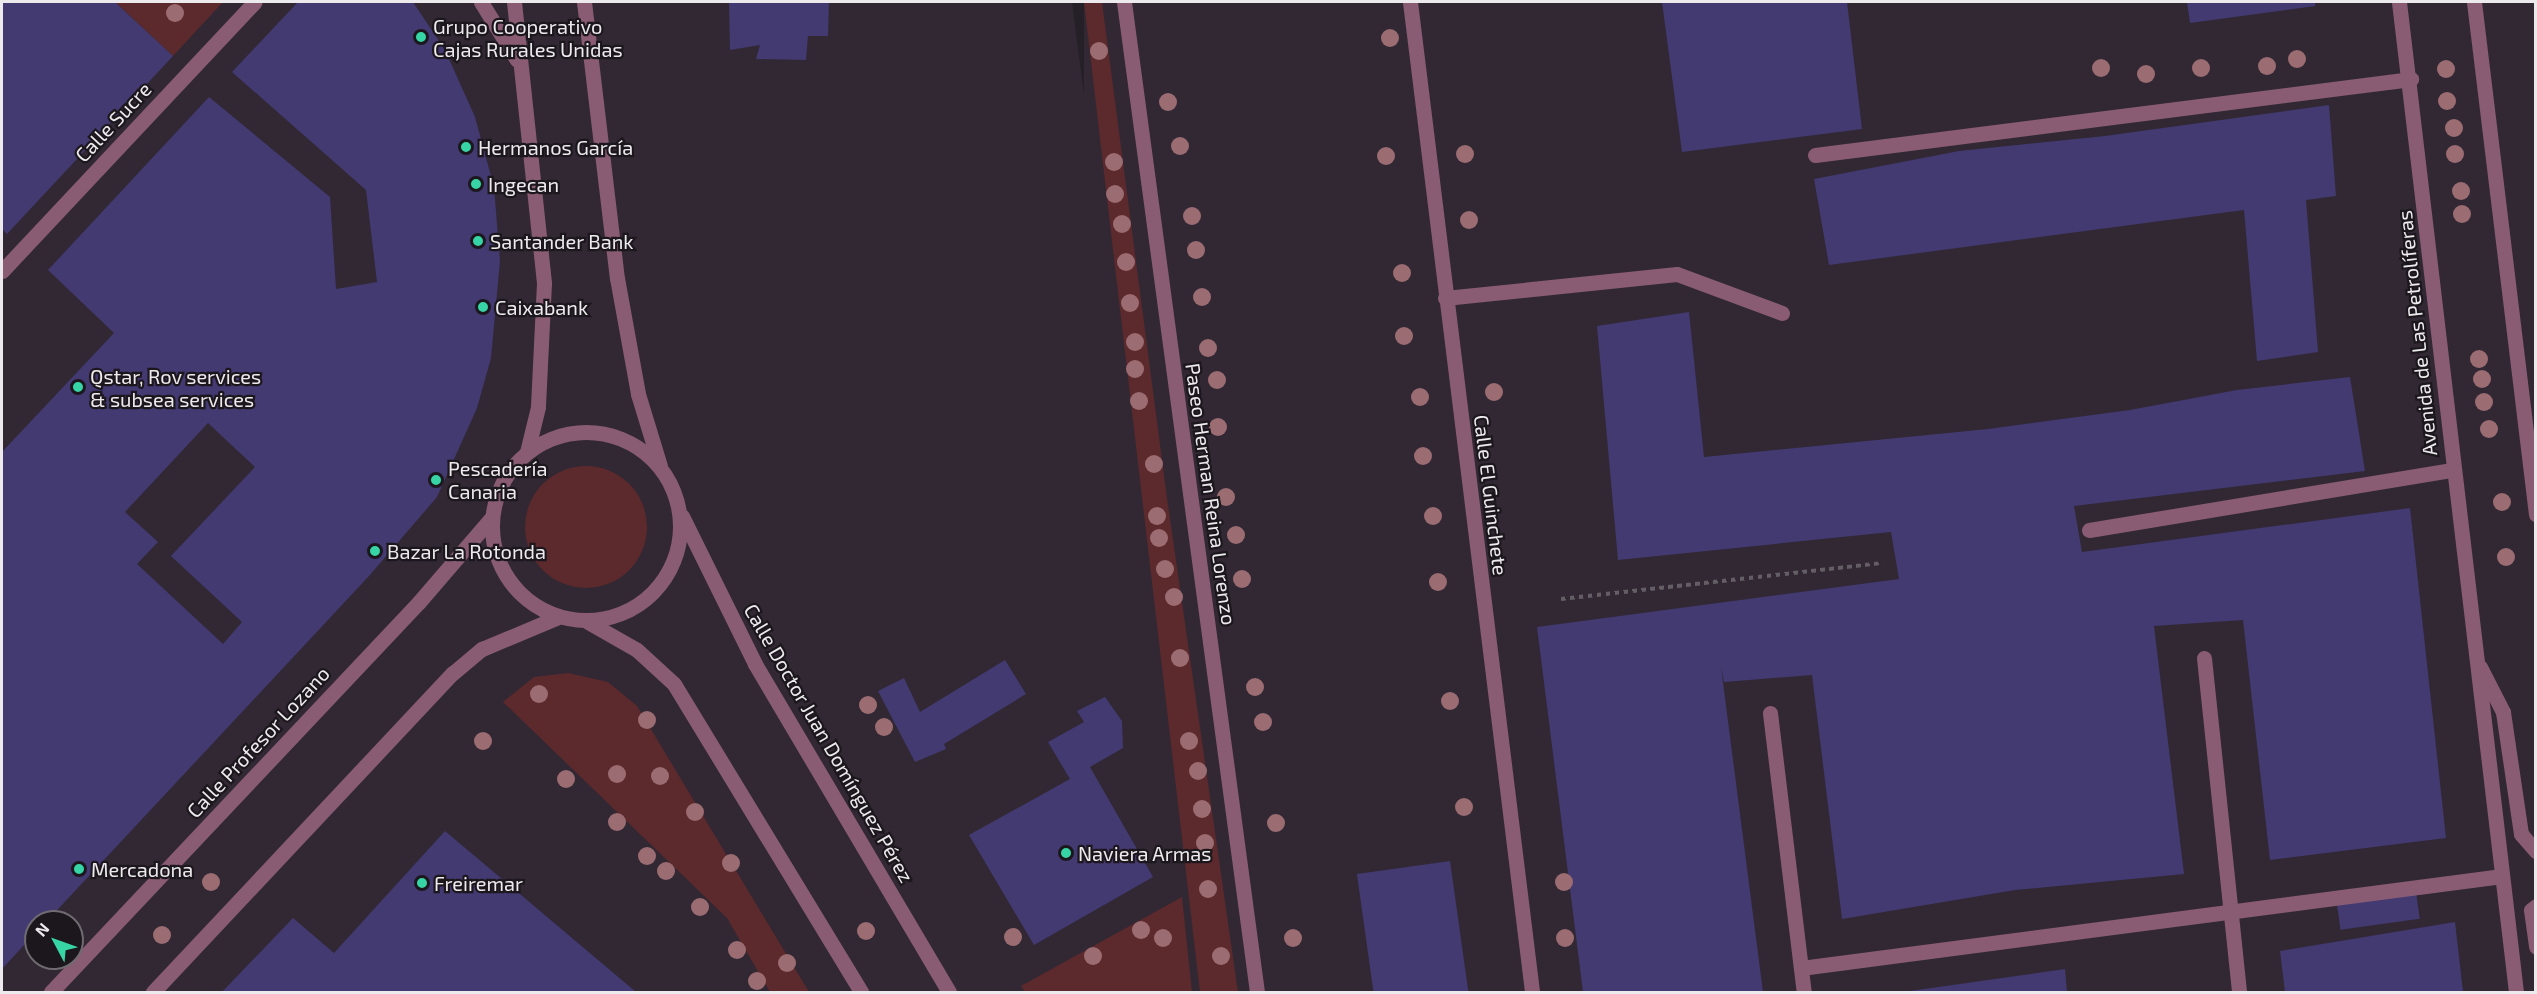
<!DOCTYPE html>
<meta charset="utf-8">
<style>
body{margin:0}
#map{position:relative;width:2537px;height:994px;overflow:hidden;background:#252027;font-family:"Exo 2",sans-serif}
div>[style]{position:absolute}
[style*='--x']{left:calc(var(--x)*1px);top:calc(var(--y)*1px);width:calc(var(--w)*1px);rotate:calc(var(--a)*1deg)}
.built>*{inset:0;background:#312834;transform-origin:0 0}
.green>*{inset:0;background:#5c292c}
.round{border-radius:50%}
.building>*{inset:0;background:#423a71;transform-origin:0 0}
.path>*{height:4px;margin-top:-2px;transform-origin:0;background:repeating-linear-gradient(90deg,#635e64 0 4.5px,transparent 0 9px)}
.minor>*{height:15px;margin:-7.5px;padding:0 7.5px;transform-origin:7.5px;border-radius:7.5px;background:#895c73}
.minor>.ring{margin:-7.5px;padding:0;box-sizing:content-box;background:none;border:15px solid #895c73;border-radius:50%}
.trees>*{width:18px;height:18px;margin:-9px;border-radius:50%;background:#9b6c71}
.dots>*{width:16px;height:16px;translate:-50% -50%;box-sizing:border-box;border:3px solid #1c171d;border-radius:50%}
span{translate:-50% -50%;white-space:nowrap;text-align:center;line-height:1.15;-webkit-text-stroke:4.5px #1c171d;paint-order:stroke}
.poi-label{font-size:20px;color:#edeaee}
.left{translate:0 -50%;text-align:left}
.street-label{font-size:20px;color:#edeaee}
.frame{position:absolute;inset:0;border:3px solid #edeaee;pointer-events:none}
.north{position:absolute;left:24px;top:910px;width:60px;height:60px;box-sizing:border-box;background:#1c171d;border:2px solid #706b71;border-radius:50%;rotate:311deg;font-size:16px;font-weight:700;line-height:24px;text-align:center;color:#edeaee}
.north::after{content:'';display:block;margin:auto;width:21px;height:27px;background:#37d4a6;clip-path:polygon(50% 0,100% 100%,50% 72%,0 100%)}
</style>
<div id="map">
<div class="built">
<i style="clip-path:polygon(evenodd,2px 2px,1072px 2px,1123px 398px,1192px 992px,2px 992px,2px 2px,36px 922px,72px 922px,72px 958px,36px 958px,36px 922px)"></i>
<i style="left:1084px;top:2px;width:1451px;height:997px"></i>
</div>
<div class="green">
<i style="clip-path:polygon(115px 2px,223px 2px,173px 56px)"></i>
<i style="clip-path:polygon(1084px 2px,1102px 2px,1167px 498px,1238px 992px,1200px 992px)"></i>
<i class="round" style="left:525px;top:466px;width:122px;height:122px"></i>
<i style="clip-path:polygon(568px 673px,608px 682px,637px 706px,809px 992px,770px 992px,727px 918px,503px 702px,534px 677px)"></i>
<i style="clip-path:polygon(1182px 897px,1192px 992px,1025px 992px,1021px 986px)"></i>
</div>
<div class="building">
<i style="clip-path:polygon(2px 2px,115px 2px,173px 56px,7px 234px,2px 229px)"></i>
<i style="clip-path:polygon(evenodd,298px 2px,413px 2px,445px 50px,475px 117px,494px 187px,500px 261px,491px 358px,477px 408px,437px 497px,369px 576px,46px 922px,36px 922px,36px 932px,2px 969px,2px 452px,114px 333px,48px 270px,209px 97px,330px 197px,336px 289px,377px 282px,366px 190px,232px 72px,298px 2px,208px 423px,255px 467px,171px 556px,242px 622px,223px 644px,137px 564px,158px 542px,125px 512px,208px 423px)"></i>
<i style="clip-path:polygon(729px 2px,829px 2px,828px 36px,808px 36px,806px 60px,756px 59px,760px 45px,730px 50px)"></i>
<i style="clip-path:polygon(1662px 2px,1847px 2px,1862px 129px,1682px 152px)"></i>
<i style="clip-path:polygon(2187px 2px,2315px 2px,2315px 6px,2190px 23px)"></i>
<i style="clip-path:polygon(2329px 105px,2336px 196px,2306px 200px,2318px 352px,2257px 361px,2244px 210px,1829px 265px,1814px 179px,1959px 151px,2105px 136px)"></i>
<i style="clip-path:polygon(1689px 312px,1704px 457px,1988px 429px,2130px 410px,2237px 390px,2350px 377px,2365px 471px,2074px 506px,2082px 552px,2410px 508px,2446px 838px,2270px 860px,2243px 620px,2154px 626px,2184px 874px,2015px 890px,1842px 919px,1812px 675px,1724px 682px,1721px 667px,1763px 992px,1583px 992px,1537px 627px,1899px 579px,1891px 532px,1618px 560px,1597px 326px)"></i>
<i style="clip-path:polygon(1005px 660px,1026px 694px,944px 744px,946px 749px,915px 762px,878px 691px,904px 678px,920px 712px)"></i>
<i style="clip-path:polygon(1105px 697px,1122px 721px,1123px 748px,1090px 767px,1153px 877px,1034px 945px,969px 835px,1070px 779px,1048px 742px,1084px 722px,1077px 711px)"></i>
<i style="clip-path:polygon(445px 831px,636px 992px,222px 992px,293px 918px,334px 953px)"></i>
<i style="left:1450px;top:861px;width:132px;height:94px;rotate:82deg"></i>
<i style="left:2416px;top:892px;width:27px;height:80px;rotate:82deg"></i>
<i style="clip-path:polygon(2455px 922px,2463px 992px,2285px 992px,2280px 951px)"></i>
<i style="clip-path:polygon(2065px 969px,2067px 992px,1910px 992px,1910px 991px)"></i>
</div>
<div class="path">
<i style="--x:1561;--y:599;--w:324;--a:-6.4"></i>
</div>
<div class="minor">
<i style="--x:481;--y:2;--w:68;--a:58.2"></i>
<i style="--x:514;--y:2;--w:283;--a:83.9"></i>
<i style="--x:544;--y:283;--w:124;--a:92.8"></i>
<i style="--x:538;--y:407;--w:46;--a:103.7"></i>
<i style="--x:584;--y:2;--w:278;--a:83.2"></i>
<i style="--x:617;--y:278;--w:118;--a:79.7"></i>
<i style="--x:638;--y:394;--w:75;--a:73"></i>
<i style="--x:1124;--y:2;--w:999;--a:82.35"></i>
<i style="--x:1410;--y:2;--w:997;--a:82.97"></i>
<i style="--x:2399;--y:2;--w:997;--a:83.26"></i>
<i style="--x:2474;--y:2;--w:516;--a:83.1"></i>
<i style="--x:1815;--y:155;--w:601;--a:-7.27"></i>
<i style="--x:2;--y:271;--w:369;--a:-46.8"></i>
<i style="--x:1445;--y:298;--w:233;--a:-5.9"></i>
<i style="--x:1677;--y:274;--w:112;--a:20.4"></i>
<i class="ring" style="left:492px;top:432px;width:173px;height:173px"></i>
<i style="--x:682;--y:516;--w:165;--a:63.7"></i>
<i style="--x:755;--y:664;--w:381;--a:59.4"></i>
<i style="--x:2089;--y:530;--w:368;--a:-9.4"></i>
<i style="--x:588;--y:622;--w:56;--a:29.7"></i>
<i style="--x:637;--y:650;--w:50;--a:42.6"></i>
<i style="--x:674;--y:684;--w:360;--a:58.7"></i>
<i style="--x:2204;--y:658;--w:336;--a:84"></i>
<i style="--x:2480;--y:667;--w:51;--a:62.9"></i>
<i style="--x:2503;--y:712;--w:123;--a:81.6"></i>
<i style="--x:2521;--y:834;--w:23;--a:49"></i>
<i style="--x:1770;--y:713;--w:281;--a:83.1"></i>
<i style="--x:2536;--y:906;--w:6;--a:141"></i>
<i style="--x:2531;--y:910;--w:37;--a:82"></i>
<i style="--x:1801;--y:968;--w:707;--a:-7.48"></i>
<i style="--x:51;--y:992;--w:536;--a:-46.66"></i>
<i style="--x:419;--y:602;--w:112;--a:-49.3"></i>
<i style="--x:153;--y:992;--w:438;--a:-46.8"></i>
<i style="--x:453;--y:673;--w:38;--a:-40"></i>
<i style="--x:482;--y:649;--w:82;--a:-22.8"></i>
</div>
<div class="trees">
<i style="left:175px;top:13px"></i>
<i style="left:1390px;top:38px"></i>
<i style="left:1099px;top:51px"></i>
<i style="left:2297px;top:59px"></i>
<i style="left:2267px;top:66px"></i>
<i style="left:2101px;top:68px"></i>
<i style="left:2201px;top:68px"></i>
<i style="left:2446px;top:69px"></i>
<i style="left:2146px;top:74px"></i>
<i style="left:2447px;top:101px"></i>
<i style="left:1168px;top:102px"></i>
<i style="left:2454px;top:128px"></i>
<i style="left:1180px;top:146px"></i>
<i style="left:1465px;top:154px"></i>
<i style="left:2455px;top:154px"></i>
<i style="left:1386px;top:156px"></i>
<i style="left:1114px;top:162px"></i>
<i style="left:2461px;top:191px"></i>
<i style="left:1115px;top:194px"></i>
<i style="left:2462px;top:214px"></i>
<i style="left:1192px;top:216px"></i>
<i style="left:1469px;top:220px"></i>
<i style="left:1122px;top:224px"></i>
<i style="left:1196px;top:250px"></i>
<i style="left:1126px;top:262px"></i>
<i style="left:1402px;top:273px"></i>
<i style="left:1202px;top:297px"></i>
<i style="left:1130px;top:303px"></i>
<i style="left:1404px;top:336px"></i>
<i style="left:1135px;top:342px"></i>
<i style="left:1208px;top:348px"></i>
<i style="left:2479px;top:359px"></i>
<i style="left:1135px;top:369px"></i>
<i style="left:2482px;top:379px"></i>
<i style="left:1217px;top:380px"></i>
<i style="left:1494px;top:392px"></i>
<i style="left:1420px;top:397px"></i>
<i style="left:1139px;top:401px"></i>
<i style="left:2484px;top:402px"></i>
<i style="left:1218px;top:427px"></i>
<i style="left:2489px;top:429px"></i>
<i style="left:1423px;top:456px"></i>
<i style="left:1154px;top:464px"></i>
<i style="left:1226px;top:497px"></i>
<i style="left:2502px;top:502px"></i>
<i style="left:1157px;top:516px"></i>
<i style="left:1433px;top:516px"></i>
<i style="left:1236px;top:535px"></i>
<i style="left:1159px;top:538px"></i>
<i style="left:2506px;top:557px"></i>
<i style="left:1165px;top:569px"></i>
<i style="left:1242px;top:579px"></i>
<i style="left:1438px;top:582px"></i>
<i style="left:1174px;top:597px"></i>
<i style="left:1180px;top:658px"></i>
<i style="left:1255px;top:687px"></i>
<i style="left:539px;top:694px"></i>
<i style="left:1450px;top:701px"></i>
<i style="left:868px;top:705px"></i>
<i style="left:647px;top:720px"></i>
<i style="left:1263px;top:722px"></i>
<i style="left:884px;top:727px"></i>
<i style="left:483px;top:741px"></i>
<i style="left:1189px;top:741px"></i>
<i style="left:1198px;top:771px"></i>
<i style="left:617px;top:774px"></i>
<i style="left:660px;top:776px"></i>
<i style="left:566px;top:779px"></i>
<i style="left:1464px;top:807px"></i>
<i style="left:1202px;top:809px"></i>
<i style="left:695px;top:812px"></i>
<i style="left:617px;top:822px"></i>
<i style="left:1276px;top:823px"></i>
<i style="left:1205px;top:843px"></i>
<i style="left:647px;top:856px"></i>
<i style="left:731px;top:863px"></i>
<i style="left:666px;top:871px"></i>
<i style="left:211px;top:882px"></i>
<i style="left:1564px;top:882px"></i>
<i style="left:1208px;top:889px"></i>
<i style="left:700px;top:907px"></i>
<i style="left:1141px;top:930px"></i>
<i style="left:866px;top:931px"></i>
<i style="left:162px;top:935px"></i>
<i style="left:1013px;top:937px"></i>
<i style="left:1163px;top:938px"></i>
<i style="left:1293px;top:938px"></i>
<i style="left:1565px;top:938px"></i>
<i style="left:737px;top:950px"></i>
<i style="left:1093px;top:956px"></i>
<i style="left:1221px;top:956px"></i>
<i style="left:787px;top:963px"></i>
<i style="left:757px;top:981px"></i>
</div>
<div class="dots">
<i style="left:421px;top:37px;background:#37d4a6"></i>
<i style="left:466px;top:147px;background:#37d4a6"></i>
<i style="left:476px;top:184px;background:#37d4a6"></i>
<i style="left:478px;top:241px;background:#37d4a6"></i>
<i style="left:483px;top:307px;background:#37d4a6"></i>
<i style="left:78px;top:387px;background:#37d4a6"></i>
<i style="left:436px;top:480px;background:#37d4a6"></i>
<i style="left:375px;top:551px;background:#37d4a6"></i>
<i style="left:1066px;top:853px;background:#37d4a6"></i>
<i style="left:79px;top:869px;background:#37d4a6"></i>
<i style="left:422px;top:883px;background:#37d4a6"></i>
</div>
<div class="poi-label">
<span class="left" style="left:433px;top:38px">Grupo Cooperativo<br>Cajas Rurales Unidas</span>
<span class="left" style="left:478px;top:147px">Hermanos García</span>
<span class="left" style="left:488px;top:184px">Ingecan</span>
<span class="left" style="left:490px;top:241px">Santander Bank</span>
<span class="left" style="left:495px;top:307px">Caixabank</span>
<span class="left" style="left:90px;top:388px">Qstar, Rov services<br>&amp; subsea services</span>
<span class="left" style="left:448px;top:480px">Pescadería<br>Canaria</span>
<span class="left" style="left:387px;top:551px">Bazar La Rotonda</span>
<span class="left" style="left:1078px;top:853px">Naviera Armas</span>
<span class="left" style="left:91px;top:869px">Mercadona</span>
<span class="left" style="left:434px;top:883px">Freiremar</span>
</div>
<div class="street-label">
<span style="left:113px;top:122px;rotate:-47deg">Calle Sucre</span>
<span style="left:2417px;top:333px;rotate:-96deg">Avenida de Las Petrolíferas</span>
<span style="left:1211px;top:494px;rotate:82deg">Paseo Herman Reina Lorenzo</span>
<span style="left:1491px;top:495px;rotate:83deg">Calle El Guinchete</span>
<span style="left:258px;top:742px;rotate:-47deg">Calle Profesor Lozano</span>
<span style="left:829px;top:743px;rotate:60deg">Calle Doctor Juan Domínguez Pérez</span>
</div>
<div class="frame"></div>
<div class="north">N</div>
</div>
